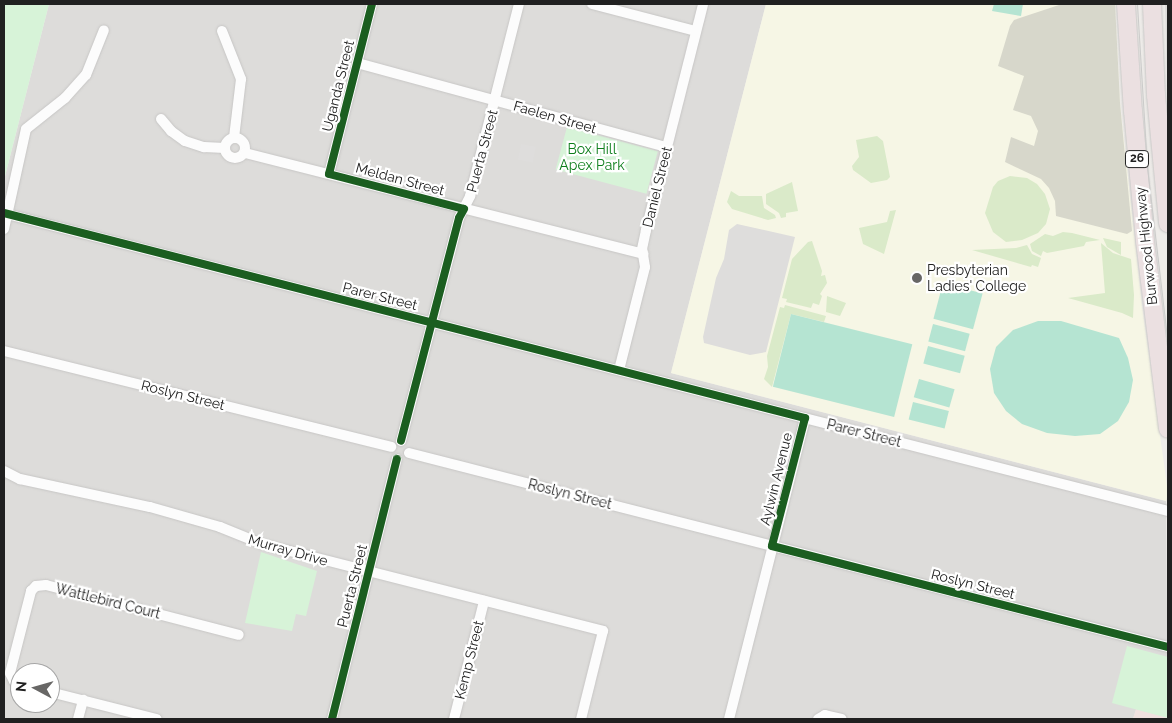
<!DOCTYPE html>
<style>
body{margin:0}
#map{position:relative;width:1172px;height:723px;overflow:hidden;background:#eeece9;font-family:Raleway,sans-serif}
div>[style]{position:absolute}
[style*='--x']{left:calc(var(--x)*1px);top:calc(var(--y)*1px);width:calc(var(--w)*1px);rotate:calc(var(--a)*1deg)}
.residential>*{inset:0;background:#dddcda}
.commercial>*{inset:0;background:#f0e1df}
.education>*{inset:0;background:#f6f6e5}
.construction>*{inset:0;background:#d7d7cb}
.grass>*{inset:0;background:#daeac9}
.park>*{inset:0;background:#d7f3d8;transform-origin:0 0}
.pitch>*{inset:0;background:#b5e4d2;transform-origin:0 0}
.parking>*{inset:0;background:#dedddc;transform-origin:0 0}
.roads{filter:drop-shadow(0 0 1px #c7c6c5) drop-shadow(0 0 1px #c7c6c5)}
.street>*{height:10px;margin:-5px;padding:0 5px;transform-origin:5px;border-radius:5px;background:#fcfcfc}
.street>.ring{margin:-5px;padding:0;box-sizing:content-box;background:none;border:10px solid #fcfcfc;border-radius:50%}
.highway>*{height:18px;margin:-9px;padding:0 9px;transform-origin:9px;border-radius:9px;background:#ebe0e1}
.tram>*{height:1px;margin:-0.5px;padding:0 0.5px;transform-origin:0.5px;border-radius:0.5px;background:#cbcbca}
.cycleway>*{height:8px;margin:-4px;padding:0 4px;transform-origin:4px;border-radius:4px;background:#1b5e20}
.dots>*{width:14px;height:14px;translate:-50% -50%;box-sizing:border-box;border:2px solid #fff;border-radius:50%}
span{translate:-50% -50%;white-space:nowrap;text-align:center;line-height:1.15;-webkit-text-stroke:4.5px #fff;paint-order:stroke}
.shield-label span{padding:1px 4px;background:#fff;border:1px solid;border-radius:4px;-webkit-text-stroke-width:0}
.shield-label{font-size:12px;color:#202020;font-weight:700}
.street-label{font-size:14px;color:#202020}
.park-label{font-size:14px;color:#0d7e1b}
.poi-label{font-size:14px;color:#202020}
.left{translate:0 -50%;text-align:left}
.frame{position:absolute;inset:0;border:5px solid #202020;pointer-events:none}
.north{position:absolute;left:10px;top:663px;width:50px;height:50px;box-sizing:border-box;background:#fff;border:1px solid #a6a6a6;border-radius:50%;rotate:276deg;font-size:14px;font-weight:700;line-height:20px;text-align:center;color:#202020}
.north::after{content:'';display:block;margin:auto;width:18px;height:22px;background:#686766;clip-path:polygon(50% 0,100% 100%,50% 72%,0 100%)}
</style>
<div id="map">
<div class="residential">
<i style="clip-path:polygon(evenodd,49px 4px,766px 4px,671px 373px,1166px 501px,1168px 718px,1136px 710px,1133px 719px,4px 719px,4px 180px,49px 4px,20px 673px,50px 673px,50px 703px,20px 703px,20px 673px)"></i>
<i style="clip-path:polygon(1165px 4px,1168px 4px,1168px 111px)"></i>
</div>
<div class="commercial">
<i style="clip-path:polygon(1136px 709px,1168px 718px,1168px 719px,1133px 719px)"></i>
</div>
<div class="education">
<i style="clip-path:polygon(766px 4px,1115px 4px,1120px 103px,1142px 306px,1168px 493px,1166px 501px,671px 373px)"></i>
</div>
<div class="construction">
<i style="clip-path:polygon(1062px 4px,1115px 4px,1120px 103px,1132px 231px,1127px 234px,1056px 216px,1055px 201px,1049px 188px,1041px 179px,1005px 162px,1011px 137px,1034px 146px,1038px 131px,1031px 116px,1013px 110px,1024px 76px,998px 66px,1010px 26px,1014px 20px)"></i>
</div>
<div class="grass">
<i style="clip-path:polygon(877px 136px,883px 141px,890px 177px,887px 180px,871px 183px,853px 170px,852px 166px,859px 157px,856px 140px)"></i>
<i style="clip-path:polygon(1010px 176px,1027px 178px,1037px 184px,1045px 194px,1050px 209px,1046px 224px,1038px 233px,1022px 240px,1006px 242px,993px 232px,985px 213px,993px 187px,998px 181px)"></i>
<i style="clip-path:polygon(792px 182px,798px 211px,786px 213px,786px 217px,781px 218px,779px 213px,766px 204px,766px 194px)"></i>
<i style="clip-path:polygon(731px 191px,739px 196px,762px 196px,764px 208px,775px 215px,776px 218px,768px 220px,732px 209px,727px 202px)"></i>
<i style="clip-path:polygon(896px 210px,884px 254px,863px 244px,859px 228px,887px 222px,890px 211px)"></i>
<i style="clip-path:polygon(1063px 232px,1072px 233px,1100px 240px,1086px 242px,1084px 246px,1047px 253px,1043px 251px,1041px 256px,1032px 251px,1030px 244px,1045px 234px,1053px 236px)"></i>
<i style="clip-path:polygon(1103px 238px,1121px 242px,1121px 255px,1107px 247px)"></i>
<i style="clip-path:polygon(812px 241px,822px 271px,821px 276px,825px 275px,827px 283px,820px 294px,822px 296px,819px 305px,813px 303px,811px 308px,786px 302px,787px 299px,782px 298px,792px 259px,808px 242px)"></i>
<i style="clip-path:polygon(1101px 243px,1113px 253px,1131px 259px,1134px 295px,1133px 318px,1122px 313px,1068px 298px,1105px 293px)"></i>
<i style="clip-path:polygon(1027px 245px,1032px 254px,1041px 258px,1038px 267px,1032px 265px,1031px 267px,972px 250px,1016px 248px)"></i>
<i style="clip-path:polygon(827px 296px,846px 303px,840px 316px,826px 312px)"></i>
<i style="clip-path:polygon(785px 305px,826px 316px,824px 322px,791px 314px,772px 387px,764px 379px,768px 367px,767px 356px,780px 307px,784px 308px)"></i>
</div>
<div class="park">
<i style="clip-path:polygon(4px 4px,49px 4px,4px 180px)"></i>
<i style="left:567px;top:127px;width:94px;height:44px;rotate:15deg"></i>
<i style="clip-path:polygon(261px 552px,317px 571px,306px 616px,296px 614px,292px 631px,245px 623px)"></i>
<i style="clip-path:polygon(1127px 646px,1168px 657px,1168px 718px,1112px 703px)"></i>
</div>
<div class="pitch">
<i style="clip-path:polygon(994px 4px,1023px 4px,1021px 16px,992px 11px)"></i>
<i style="left:943px;top:283px;width:41px;height:37px;rotate:15deg"></i>
<i style="left:791px;top:314px;width:125px;height:75px;rotate:14deg"></i>
<i style="clip-path:polygon(1038px 321px,1061px 321px,1119px 338px,1128px 358px,1133px 380px,1129px 402px,1118px 421px,1100px 434px,1075px 436px,1047px 433px,1022px 424px,1006px 411px,994px 393px,990px 369px,996px 347px,1013px 330px)"></i>
<i style="left:933px;top:324px;width:38px;height:18px;rotate:15deg"></i>
<i style="left:928px;top:346px;width:38px;height:18px;rotate:15deg"></i>
<i style="left:919px;top:379px;width:37px;height:19px;rotate:16deg"></i>
<i style="left:913px;top:402px;width:37px;height:18px;rotate:14deg"></i>
</div>
<div class="parking">
<i style="left:521px;top:144px;width:15px;height:16px;rotate:11deg"></i>
<i style="clip-path:polygon(737px 224px,795px 237px,766px 352px,750px 355px,704px 343px,703px 337px,716px 278px,724px 259px,729px 230px)"></i>
</div>
<div class="roads">
<div class="street">
<i style="--x:592;--y:4;--w:107;--a:14.6"></i>
<i style="--x:222;--y:31;--w:52;--a:68.4"></i>
<i style="--x:241;--y:79;--w:59;--a:96.8"></i>
<i style="--x:357;--y:63;--w:321;--a:15.2"></i>
<i style="--x:161;--y:119;--w:16;--a:50"></i>
<i style="--x:171;--y:131;--w:17;--a:36"></i>
<i style="--x:185;--y:141;--w:20;--a:18"></i>
<i style="--x:204;--y:147;--w:21;--a:3"></i>
<i class="ring" style="left:225px;top:138px;width:10px;height:10px"></i>
<i style="--x:245;--y:153;--w:411;--a:14.2"></i>
<i style="--x:329;--y:174;--w:175;--a:-75.8"></i>
<i style="--x:7;--y:214;--w:1198;--a:14.35"></i>
<i style="--x:4;--y:229;--w:102;--a:-77.6"></i>
<i style="--x:26;--y:129;--w:50;--a:-38.5"></i>
<i style="--x:65;--y:98;--w:31;--a:-48"></i>
<i style="--x:86;--y:75;--w:48;--a:-68.2"></i>
<i style="--x:4;--y:351;--w:399;--a:13.9"></i>
<i style="--x:619;--y:370;--w:106;--a:-75.8"></i>
<i style="--x:645;--y:267;--w:18;--a:-99"></i>
<i style="--x:642;--y:249;--w:19;--a:-78"></i>
<i style="--x:646;--y:230;--w:233;--a:-75.8"></i>
<i style="--x:401;--y:441;--w:230;--a:-75.4"></i>
<i style="--x:459;--y:218;--w:25;--a:-63"></i>
<i style="--x:470;--y:196;--w:198;--a:-75.7"></i>
<i style="--x:409;--y:453;--w:783;--a:14.34"></i>
<i style="--x:4;--y:471;--w:18;--a:27"></i>
<i style="--x:20;--y:479;--w:133;--a:12.2"></i>
<i style="--x:150;--y:507;--w:73;--a:15.9"></i>
<i style="--x:220;--y:527;--w:45;--a:22"></i>
<i style="--x:262;--y:544;--w:352;--a:14.3"></i>
<i style="--x:603;--y:631;--w:91;--a:104"></i>
<i style="--x:20;--y:684;--w:7;--a:-153"></i>
<i style="--x:14;--y:681;--w:9;--a:-117"></i>
<i style="--x:10;--y:673;--w:85;--a:-75.6"></i>
<i style="--x:31;--y:591;--w:7;--a:-45"></i>
<i style="--x:36;--y:586;--w:10;--a:-6"></i>
<i style="--x:46;--y:585;--w:199;--a:14.5"></i>
<i style="--x:50;--y:692;--w:110;--a:14.2"></i>
<i style="--x:78;--y:719;--w:20;--a:-75"></i>
<i style="--x:332;--y:719;--w:268;--a:-76"></i>
<i style="--x:454;--y:719;--w:122;--a:-75.7"></i>
<i style="--x:729;--y:719;--w:310;--a:-75.8"></i>
<i style="--x:818;--y:719;--w:8;--a:-30"></i>
<i style="--x:825;--y:715;--w:17;--a:13"></i>
</div>
<div class="highway">
<i style="--x:1126;--y:4;--w:107;--a:86.3"></i>
<i style="--x:1133;--y:111;--w:131;--a:84.7"></i>
<i style="--x:1145;--y:241;--w:189;--a:83"></i>
<i style="--x:1152;--y:4;--w:91;--a:87.5"></i>
<i style="--x:1156;--y:95;--w:129;--a:84.6"></i>
</div>
</div>
<div class="tram">
<i style="--x:1137;--y:4;--w:163;--a:86.5"></i>
<i style="--x:1147;--y:167;--w:179;--a:83.3"></i>
</div>
<div class="cycleway">
<i style="--x:372;--y:4;--w:175;--a:104.2"></i>
<i style="--x:329;--y:174;--w:139;--a:14.5"></i>
<i style="--x:464;--y:209;--w:10;--a:119"></i>
<i style="--x:459;--y:218;--w:230;--a:104.6"></i>
<i style="--x:4;--y:213;--w:827;--a:14.36"></i>
<i style="--x:805;--y:418;--w:132;--a:104.5"></i>
<i style="--x:772;--y:546;--w:409;--a:14.3"></i>
<i style="--x:332;--y:719;--w:268;--a:-76"></i>
</div>
<div class="dots">
<i style="left:917px;top:278px;background:#686766"></i>
</div>
<div class="shield-label">
<span style="left:1137px;top:159px">26</span>
</div>
<div class="street-label">
<span style="left:338px;top:86px;rotate:-76deg">Uganda Street</span>
<span style="left:555px;top:117px;rotate:16deg">Faelen Street</span>
<span style="left:482px;top:151px;rotate:-75deg">Puerta Street</span>
<span style="left:400px;top:179px;rotate:15deg">Meldan Street</span>
<span style="left:657px;top:187px;rotate:-76deg">Daniel Street</span>
<span style="left:1146px;top:246px;rotate:-96deg">Burwood Highway</span>
<span style="left:380px;top:296px;rotate:14deg">Parer Street</span>
<span style="left:183px;top:395px;rotate:14deg">Roslyn Street</span>
<span style="left:864px;top:433px;rotate:14deg">Parer Street</span>
<span style="left:776px;top:479px;rotate:-76deg">Aylwin Avenue</span>
<span style="left:570px;top:494px;rotate:14deg">Roslyn Street</span>
<span style="left:288px;top:550px;rotate:16deg">Murray Drive</span>
<span style="left:973px;top:584px;rotate:14deg">Roslyn Street</span>
<span style="left:352px;top:586px;rotate:-76deg">Puerta Street</span>
<span style="left:108px;top:601px;rotate:14deg">Wattlebird Court</span>
<span style="left:469px;top:660px;rotate:-76deg">Kemp Street</span>
</div>
<div class="park-label">
<span style="left:592px;top:157px">Box Hill<br>Apex Park</span>
</div>
<div class="poi-label">
<span class="left" style="left:927px;top:278px">Presbyterian<br>Ladies' College</span>
</div>
<div class="frame"></div>
<div class="north">N</div>
</div>
